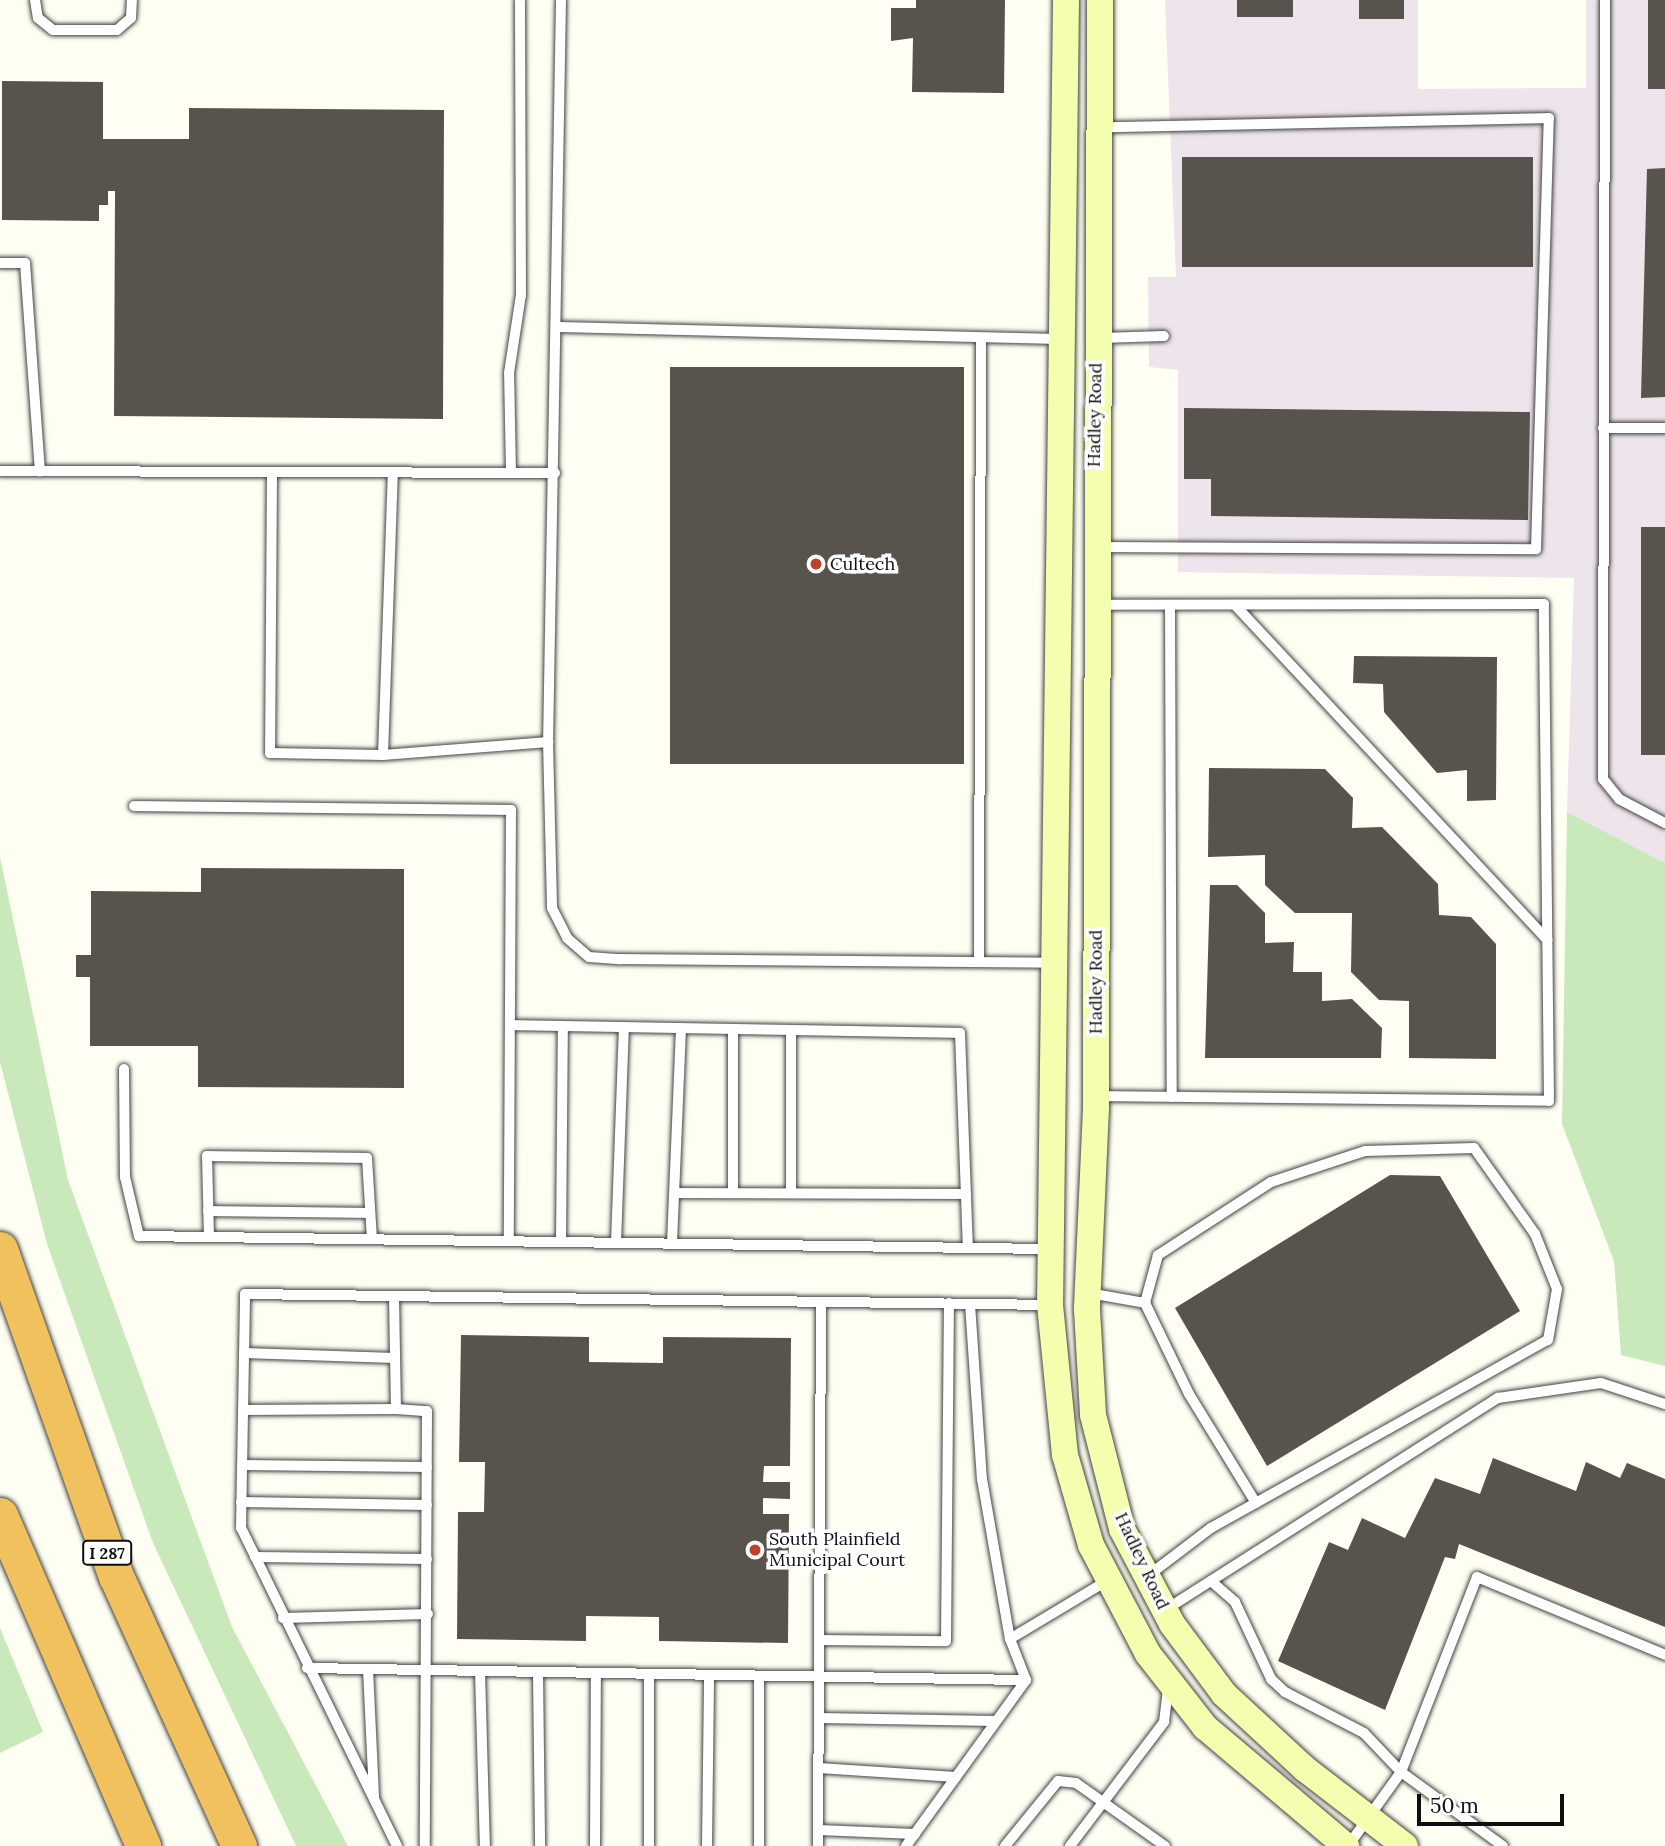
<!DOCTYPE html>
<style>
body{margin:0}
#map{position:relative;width:1665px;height:1846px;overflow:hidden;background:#fefff2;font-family:Lora,serif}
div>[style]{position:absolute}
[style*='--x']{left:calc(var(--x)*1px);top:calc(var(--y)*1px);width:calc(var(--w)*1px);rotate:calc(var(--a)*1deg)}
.industrial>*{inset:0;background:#ede4ec}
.green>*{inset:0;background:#c9e9bb}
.building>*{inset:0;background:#58534c;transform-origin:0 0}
.roads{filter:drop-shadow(0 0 2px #424242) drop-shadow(0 0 2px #424242)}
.lane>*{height:10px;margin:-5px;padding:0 5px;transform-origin:5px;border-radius:5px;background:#fff}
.secondary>*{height:26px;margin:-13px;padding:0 13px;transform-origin:13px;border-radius:13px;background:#f5fdae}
.highway>*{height:35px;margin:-17.5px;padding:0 17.5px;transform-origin:17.5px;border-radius:17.5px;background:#f1c15d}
.dots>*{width:19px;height:19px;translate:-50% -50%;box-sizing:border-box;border:4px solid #fff;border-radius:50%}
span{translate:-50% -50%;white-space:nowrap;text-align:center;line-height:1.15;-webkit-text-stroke:7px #fff;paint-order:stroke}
.shield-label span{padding:2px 5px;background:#fff;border:2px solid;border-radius:5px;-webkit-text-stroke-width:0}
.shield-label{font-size:16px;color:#0f0f0f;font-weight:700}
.street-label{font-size:18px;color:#0f0f0f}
.poi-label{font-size:18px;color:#0f0f0f}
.left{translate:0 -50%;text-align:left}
.scale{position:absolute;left:1417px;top:1794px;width:147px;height:32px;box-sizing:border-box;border:4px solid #0f0f0f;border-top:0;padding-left:9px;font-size:21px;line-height:24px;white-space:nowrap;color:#0f0f0f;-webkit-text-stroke:5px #fff;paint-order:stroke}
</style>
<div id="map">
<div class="industrial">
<i style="clip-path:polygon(1165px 0,1418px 0,1418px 89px,1586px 88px,1586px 0,1665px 0,1665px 863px,1567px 812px,1574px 578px,1178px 572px,1178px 370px,1149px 367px,1148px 277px,1176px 277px)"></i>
</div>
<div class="green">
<i style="clip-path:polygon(1567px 812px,1665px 863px,1665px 1366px,1621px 1355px,1614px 1261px,1562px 1124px)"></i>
<i style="clip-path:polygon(0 857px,68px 1180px,232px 1627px,348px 1846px,296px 1846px,153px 1543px,47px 1244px,0 1062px)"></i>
<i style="clip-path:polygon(0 1628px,43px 1732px,0 1753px)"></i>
</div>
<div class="building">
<i style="clip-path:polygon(916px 0,1005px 0,1004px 93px,912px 92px,913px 38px,891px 41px,891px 8px,916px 8px)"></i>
<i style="left:1237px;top:0;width:56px;height:17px"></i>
<i style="left:1359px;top:0;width:45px;height:19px"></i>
<i style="left:1648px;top:0;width:17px;height:89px"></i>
<i style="clip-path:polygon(2px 81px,103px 82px,103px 139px,189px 139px,189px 108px,444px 110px,443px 419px,114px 416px,115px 191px,108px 191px,108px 205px,99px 205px,99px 221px,2px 220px)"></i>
<i style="left:1182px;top:157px;width:351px;height:110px"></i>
<i style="clip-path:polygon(1665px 168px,1665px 397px,1641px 398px,1647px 169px)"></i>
<i style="left:964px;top:367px;width:397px;height:294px;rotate:90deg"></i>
<i style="clip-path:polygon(1184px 408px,1530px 412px,1528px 520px,1211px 516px,1211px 479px,1184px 479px)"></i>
<i style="left:1665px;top:527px;width:228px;height:24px;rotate:90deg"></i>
<i style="clip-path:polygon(1354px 656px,1497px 657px,1496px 800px,1467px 801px,1467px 770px,1437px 773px,1384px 712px,1383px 684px,1353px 683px)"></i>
<i style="clip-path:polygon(1209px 768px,1325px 769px,1353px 798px,1352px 828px,1382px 827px,1438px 884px,1439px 915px,1471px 917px,1496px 944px,1496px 1059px,1409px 1058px,1409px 1001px,1379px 1000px,1351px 972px,1352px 913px,1295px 913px,1265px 885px,1265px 855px,1208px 857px)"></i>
<i style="clip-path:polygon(201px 868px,404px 869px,404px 1088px,198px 1087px,198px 1046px,90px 1046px,90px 977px,76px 977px,76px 955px,91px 955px,91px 891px,201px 892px)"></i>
<i style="clip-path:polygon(1210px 885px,1237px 885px,1265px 913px,1265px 943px,1294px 942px,1293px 972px,1322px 972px,1322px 1001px,1352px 999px,1382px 1028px,1381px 1058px,1205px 1058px)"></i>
<i style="clip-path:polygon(1390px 1175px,1440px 1176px,1520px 1311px,1267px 1466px,1175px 1308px)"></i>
<i style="clip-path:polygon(461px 1335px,589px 1337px,589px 1362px,663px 1363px,663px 1337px,791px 1338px,790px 1466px,764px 1466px,763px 1482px,790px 1482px,790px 1499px,763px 1498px,763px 1514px,789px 1514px,788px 1643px,659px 1641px,659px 1617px,586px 1616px,586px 1641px,457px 1639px,458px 1512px,484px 1512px,485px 1462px,459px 1462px)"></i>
<i style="clip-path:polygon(1493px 1458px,1576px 1491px,1586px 1462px,1620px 1478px,1627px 1463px,1665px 1479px,1665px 1627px,1459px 1544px,1455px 1559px,1445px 1557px,1385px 1710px,1278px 1661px,1329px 1542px,1348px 1550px,1362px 1518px,1405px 1538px,1435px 1478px,1480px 1494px)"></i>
</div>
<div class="roads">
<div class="lane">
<i style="--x:35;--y:0;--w:18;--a:81"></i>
<i style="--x:38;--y:18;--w:19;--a:39"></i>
<i style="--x:53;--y:30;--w:64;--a:0"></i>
<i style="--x:117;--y:30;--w:18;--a:-41"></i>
<i style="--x:131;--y:18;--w:18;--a:-87"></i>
<i style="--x:561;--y:0;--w:742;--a:91"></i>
<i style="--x:548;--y:742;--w:166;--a:88.6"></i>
<i style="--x:552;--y:908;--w:34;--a:63"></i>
<i style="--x:567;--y:938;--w:29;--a:41"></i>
<i style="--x:589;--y:957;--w:31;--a:4"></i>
<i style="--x:620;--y:959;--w:433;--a:0.5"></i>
<i style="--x:1605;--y:0;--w:779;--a:90.15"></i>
<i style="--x:1603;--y:779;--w:26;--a:51"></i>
<i style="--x:1619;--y:799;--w:52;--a:27.6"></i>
<i style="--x:0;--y:263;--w:25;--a:0"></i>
<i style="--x:25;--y:263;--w:209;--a:85.9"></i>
<i style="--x:559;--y:327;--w:500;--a:1.37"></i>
<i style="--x:1101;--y:338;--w:63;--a:-1.8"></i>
<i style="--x:1603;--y:428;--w:62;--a:0"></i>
<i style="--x:0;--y:471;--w:555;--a:0.21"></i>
<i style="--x:511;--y:473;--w:100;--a:-91.1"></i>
<i style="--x:509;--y:373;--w:79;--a:-81.3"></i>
<i style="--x:521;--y:295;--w:295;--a:-90.2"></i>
<i style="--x:272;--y:474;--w:279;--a:90.4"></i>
<i style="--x:270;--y:753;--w:113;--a:1"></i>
<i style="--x:383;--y:755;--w:166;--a:-4.5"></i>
<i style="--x:1098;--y:547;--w:438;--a:0.3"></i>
<i style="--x:1536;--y:549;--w:431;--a:-88.3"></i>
<i style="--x:1549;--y:118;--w:448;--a:178.8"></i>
<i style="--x:1170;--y:605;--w:492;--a:89.8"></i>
<i style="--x:1235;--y:605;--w:458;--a:47"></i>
<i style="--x:383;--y:755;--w:282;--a:-88"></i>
<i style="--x:134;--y:806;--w:377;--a:0.6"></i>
<i style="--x:511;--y:810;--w:431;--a:90.3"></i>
<i style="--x:979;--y:962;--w:622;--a:-89.82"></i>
<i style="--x:510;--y:1025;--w:450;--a:1"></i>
<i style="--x:960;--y:1033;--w:215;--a:87.9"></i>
<i style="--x:791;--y:1030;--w:163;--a:90"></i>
<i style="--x:124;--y:1069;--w:108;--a:89.5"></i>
<i style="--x:125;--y:1177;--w:61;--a:76.7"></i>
<i style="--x:139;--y:1236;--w:911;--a:0.82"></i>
<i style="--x:1097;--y:1096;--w:452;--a:0.6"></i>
<i style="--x:1549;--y:1101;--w:497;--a:-90.6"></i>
<i style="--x:1544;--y:604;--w:446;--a:179.9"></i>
<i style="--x:674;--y:1193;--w:292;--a:0.2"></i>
<i style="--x:733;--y:1193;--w:164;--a:-90"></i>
<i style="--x:208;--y:1211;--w:162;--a:0.7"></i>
<i style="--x:209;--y:1237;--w:81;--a:-91.4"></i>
<i style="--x:207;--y:1156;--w:160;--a:0.7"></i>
<i style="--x:367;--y:1158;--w:81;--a:86.5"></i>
<i style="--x:561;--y:1242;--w:216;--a:-89.5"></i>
<i style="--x:616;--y:1243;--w:216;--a:-87.9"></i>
<i style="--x:672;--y:1243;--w:215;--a:-87.6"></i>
<i style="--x:1089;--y:1293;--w:57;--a:10.1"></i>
<i style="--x:394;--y:1296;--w:113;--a:89"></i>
<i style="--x:396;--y:1409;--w:31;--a:4"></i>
<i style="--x:427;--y:1411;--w:435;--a:90.3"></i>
<i style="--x:970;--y:1304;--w:175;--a:86.1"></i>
<i style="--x:982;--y:1479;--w:162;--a:80.1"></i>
<i style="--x:244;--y:1353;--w:151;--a:1.9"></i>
<i style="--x:243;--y:1410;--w:153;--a:-0.4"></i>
<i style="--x:242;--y:1465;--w:185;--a:0.6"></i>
<i style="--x:241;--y:1502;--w:186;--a:0.9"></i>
<i style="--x:255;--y:1557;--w:172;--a:0.7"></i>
<i style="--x:1149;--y:1575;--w:78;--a:-37.2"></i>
<i style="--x:1211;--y:1528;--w:386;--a:-29.2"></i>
<i style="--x:1548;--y:1340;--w:52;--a:-80"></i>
<i style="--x:1557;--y:1289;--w:59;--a:-111.8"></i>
<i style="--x:1535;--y:1234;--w:105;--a:-125.3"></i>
<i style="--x:1474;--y:1148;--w:109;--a:178.4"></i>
<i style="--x:1365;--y:1151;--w:99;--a:161.7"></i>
<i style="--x:1271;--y:1182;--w:135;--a:147.1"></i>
<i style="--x:1158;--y:1255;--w:50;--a:105.2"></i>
<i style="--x:1145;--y:1303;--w:101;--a:64.2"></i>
<i style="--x:1189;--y:1394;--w:128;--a:58.4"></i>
<i style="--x:1211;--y:1581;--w:32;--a:41"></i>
<i style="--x:1235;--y:1602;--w:85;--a:64.9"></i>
<i style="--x:1271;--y:1679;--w:19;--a:43"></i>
<i style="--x:1285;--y:1692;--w:89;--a:27.4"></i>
<i style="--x:1364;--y:1733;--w:54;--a:46.5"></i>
<i style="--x:1401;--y:1772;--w:126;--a:36"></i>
<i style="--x:1165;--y:1610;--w:395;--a:-32.5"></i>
<i style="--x:1498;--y:1398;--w:104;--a:-8.3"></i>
<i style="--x:1601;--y:1383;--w:67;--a:18.2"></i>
<i style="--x:283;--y:1618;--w:145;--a:-1.6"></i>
<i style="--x:821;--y:1640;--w:125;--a:0.5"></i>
<i style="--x:946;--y:1641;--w:338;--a:-89.5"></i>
<i style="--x:307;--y:1668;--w:719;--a:0.96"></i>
<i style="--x:368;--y:1669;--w:129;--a:87.3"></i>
<i style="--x:480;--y:1671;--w:175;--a:88.4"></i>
<i style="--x:538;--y:1673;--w:173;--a:89.3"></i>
<i style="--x:649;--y:1674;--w:172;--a:90"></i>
<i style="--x:820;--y:1718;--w:176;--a:1"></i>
<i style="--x:819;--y:1768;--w:137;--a:3.8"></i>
<i style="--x:819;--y:1830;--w:96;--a:2.4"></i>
<i style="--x:397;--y:1846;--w:354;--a:-116.1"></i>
<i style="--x:241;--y:1528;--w:234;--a:-89"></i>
<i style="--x:245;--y:1294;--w:805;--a:0.78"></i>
<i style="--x:595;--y:1846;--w:173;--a:-89.7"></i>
<i style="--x:707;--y:1846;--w:171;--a:-89.3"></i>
<i style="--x:759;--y:1846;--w:170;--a:-90"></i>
<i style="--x:818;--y:1846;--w:544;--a:-89.68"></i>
<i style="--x:906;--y:1846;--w:205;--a:-54.1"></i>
<i style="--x:1026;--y:1680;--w:44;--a:-111.3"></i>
<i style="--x:1010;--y:1639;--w:114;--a:-31"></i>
<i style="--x:1005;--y:1846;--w:84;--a:-50.8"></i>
<i style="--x:1058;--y:1781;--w:18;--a:6"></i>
<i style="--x:1076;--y:1783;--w:109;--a:35.3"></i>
<i style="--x:1070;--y:1846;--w:156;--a:-52.8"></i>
<i style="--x:1164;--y:1722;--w:31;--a:-83"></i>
<i style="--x:1348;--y:1846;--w:91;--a:-54.4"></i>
<i style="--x:1401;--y:1772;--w:209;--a:-68.7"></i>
<i style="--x:1477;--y:1577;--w:204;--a:22.5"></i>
</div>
<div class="secondary">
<i style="--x:1066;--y:0;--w:1305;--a:90.7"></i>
<i style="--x:1050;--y:1305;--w:151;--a:84.3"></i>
<i style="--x:1065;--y:1455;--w:94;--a:73.9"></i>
<i style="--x:1091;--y:1545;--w:123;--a:62.4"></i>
<i style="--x:1148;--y:1654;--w:93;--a:52"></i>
<i style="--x:1205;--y:1727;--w:185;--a:40.2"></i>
<i style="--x:1100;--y:0;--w:1108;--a:90.21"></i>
<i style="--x:1096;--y:1108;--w:202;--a:92.6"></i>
<i style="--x:1087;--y:1310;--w:105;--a:86.7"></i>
<i style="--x:1093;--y:1415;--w:118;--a:75.7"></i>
<i style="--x:1122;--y:1529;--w:107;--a:62.2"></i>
<i style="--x:1172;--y:1624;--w:87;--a:53.4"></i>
<i style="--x:1224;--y:1694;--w:110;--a:42.8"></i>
<i style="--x:1305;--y:1769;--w:126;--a:37.6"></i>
</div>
<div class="highway">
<i style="--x:0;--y:1249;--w:347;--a:70.5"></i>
<i style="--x:116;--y:1576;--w:297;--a:65.5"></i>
<i style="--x:0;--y:1515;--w:361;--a:66.6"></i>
</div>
</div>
<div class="dots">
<i style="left:816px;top:564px;background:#bd4229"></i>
<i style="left:755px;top:1550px;background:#bd4229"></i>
</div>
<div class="shield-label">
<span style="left:107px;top:1553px">I 287</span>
</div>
<div class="street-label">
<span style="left:1095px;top:415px;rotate:-89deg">Hadley Road</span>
<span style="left:1096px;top:982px;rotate:-90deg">Hadley Road</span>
<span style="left:1142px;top:1561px;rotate:65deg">Hadley Road</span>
</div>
<div class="poi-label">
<span class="left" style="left:830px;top:564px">Cultech</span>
<span class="left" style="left:769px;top:1550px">South Plainfield<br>Municipal Court</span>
</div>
<div class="scale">50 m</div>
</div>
